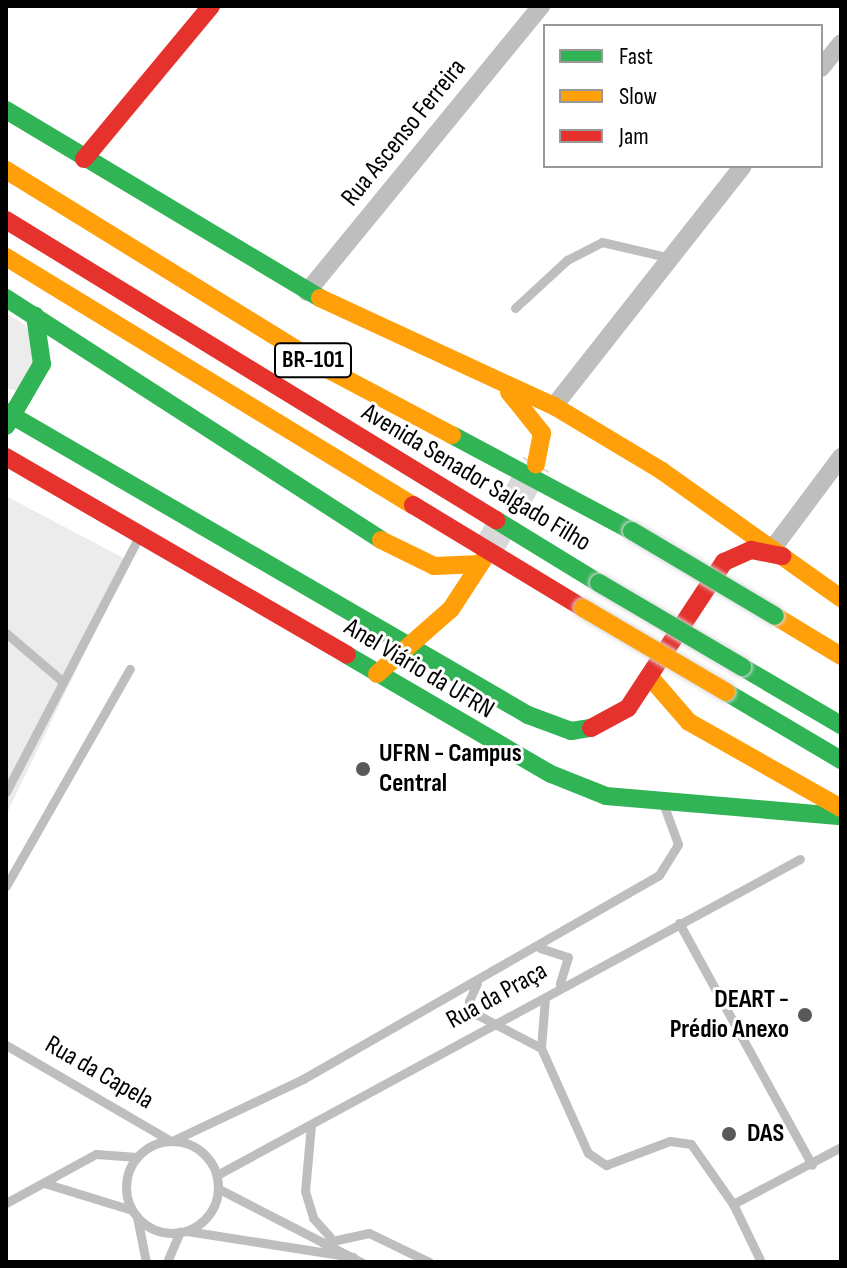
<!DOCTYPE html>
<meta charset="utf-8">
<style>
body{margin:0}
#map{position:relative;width:847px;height:1268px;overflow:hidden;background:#fff;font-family:"Sofia Sans Condensed",sans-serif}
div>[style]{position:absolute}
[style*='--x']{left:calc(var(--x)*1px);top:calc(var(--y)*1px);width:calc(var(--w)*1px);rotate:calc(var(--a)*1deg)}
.green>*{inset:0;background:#ececec}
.primary-tunnel>*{height:30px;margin-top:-15px;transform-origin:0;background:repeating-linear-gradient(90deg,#d9d9d9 0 30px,transparent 0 45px)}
.lane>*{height:9px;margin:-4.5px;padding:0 4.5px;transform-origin:4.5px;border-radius:4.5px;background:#bebebe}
.lane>.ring{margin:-4.5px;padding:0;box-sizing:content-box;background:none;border:9px solid #bebebe;border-radius:50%}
.street>*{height:18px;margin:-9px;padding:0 9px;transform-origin:9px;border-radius:9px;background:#bebebe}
.fast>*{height:18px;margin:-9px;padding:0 9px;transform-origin:9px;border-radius:9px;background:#30b455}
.slow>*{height:18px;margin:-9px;padding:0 9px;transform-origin:9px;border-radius:9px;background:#ff9f0a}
.jam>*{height:18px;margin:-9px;padding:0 9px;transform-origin:9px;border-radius:9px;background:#e5322d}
.bridges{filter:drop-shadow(0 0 2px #dbdbdb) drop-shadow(0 0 2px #dbdbdb)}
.fast-bridge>*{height:18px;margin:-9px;padding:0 9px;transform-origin:9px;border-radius:9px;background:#30b455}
.slow-bridge>*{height:18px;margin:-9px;padding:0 9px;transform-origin:9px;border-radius:9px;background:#ff9f0a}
.dots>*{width:22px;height:22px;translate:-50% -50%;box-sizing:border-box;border:4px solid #fff;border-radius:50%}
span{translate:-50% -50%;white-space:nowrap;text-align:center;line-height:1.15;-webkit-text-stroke:6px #fff;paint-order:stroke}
.shield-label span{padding:2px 6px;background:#fff;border:2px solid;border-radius:6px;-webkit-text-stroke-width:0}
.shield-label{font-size:24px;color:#000;font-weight:700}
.street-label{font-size:26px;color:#000}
.poi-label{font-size:26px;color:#000;font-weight:700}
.left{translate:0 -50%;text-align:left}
.right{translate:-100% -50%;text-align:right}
.frame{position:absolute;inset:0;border:8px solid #000;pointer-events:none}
.legend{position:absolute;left:543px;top:24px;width:280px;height:144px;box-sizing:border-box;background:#fff;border:2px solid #999;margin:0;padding:10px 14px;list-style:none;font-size:24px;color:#000}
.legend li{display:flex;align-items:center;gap:16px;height:40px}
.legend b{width:40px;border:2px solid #999}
</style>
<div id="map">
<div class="green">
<i style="clip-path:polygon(6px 313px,25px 325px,42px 357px,22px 392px,6px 388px)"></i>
<i style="clip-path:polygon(6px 496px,129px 561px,6px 815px)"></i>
</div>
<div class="primary-tunnel">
<i style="--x:491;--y:544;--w:92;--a:-60.6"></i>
</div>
<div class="lane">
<i style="--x:515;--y:308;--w:71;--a:-42.7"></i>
<i style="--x:567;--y:260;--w:39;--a:-27"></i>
<i style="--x:602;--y:242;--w:71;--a:13.1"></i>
<i style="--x:6;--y:633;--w:72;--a:40.5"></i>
<i style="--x:6;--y:792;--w:288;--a:-62.5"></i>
<i style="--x:6;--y:886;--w:250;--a:-60.3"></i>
<i style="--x:679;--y:923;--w:276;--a:61.2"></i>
<i style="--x:540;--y:948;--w:29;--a:18"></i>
<i style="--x:568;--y:957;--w:28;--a:107"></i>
<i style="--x:477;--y:983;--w:20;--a:114"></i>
<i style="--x:469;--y:1001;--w:15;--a:62"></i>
<i style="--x:476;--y:1014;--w:73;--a:27.6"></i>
<i style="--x:545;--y:998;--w:50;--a:94.6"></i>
<i style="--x:541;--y:1048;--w:115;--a:65.9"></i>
<i style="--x:588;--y:1153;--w:22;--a:34"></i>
<i style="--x:606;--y:1165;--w:68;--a:-20.6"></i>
<i style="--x:670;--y:1141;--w:21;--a:8"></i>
<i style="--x:691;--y:1144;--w:73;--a:55"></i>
<i style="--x:733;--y:1204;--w:64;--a:64.2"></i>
<i style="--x:6;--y:1045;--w:189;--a:30.2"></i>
<i style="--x:311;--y:1125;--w:66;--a:95.2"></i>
<i style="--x:305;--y:1191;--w:28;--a:73"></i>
<i style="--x:313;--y:1218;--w:25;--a:48"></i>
<i style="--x:174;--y:1140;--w:143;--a:-25.3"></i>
<i style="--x:303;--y:1079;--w:410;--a:-29.8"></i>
<i style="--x:659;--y:875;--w:36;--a:-58"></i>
<i style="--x:678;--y:844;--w:44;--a:-110.1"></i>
<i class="ring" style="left:126px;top:1141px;width:83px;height:83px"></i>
<i style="--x:217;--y:1175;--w:663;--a:-28.46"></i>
<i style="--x:44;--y:1183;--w:92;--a:17.1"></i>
<i style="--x:219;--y:1189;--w:160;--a:27.2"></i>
<i style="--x:6;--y:1203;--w:102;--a:-28.6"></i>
<i style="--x:96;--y:1154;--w:41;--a:4.2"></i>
<i style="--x:733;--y:1204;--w:122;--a:-27.8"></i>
<i style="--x:137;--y:1217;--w:46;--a:78.7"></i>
<i style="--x:187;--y:1231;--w:168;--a:8.9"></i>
<i style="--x:323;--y:1243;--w:47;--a:-12.3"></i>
<i style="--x:369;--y:1233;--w:67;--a:25.8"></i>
<i style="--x:167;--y:1262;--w:33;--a:-67"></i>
</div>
<div class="street">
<i style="--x:821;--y:68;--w:32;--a:-51"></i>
<i style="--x:307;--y:292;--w:370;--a:-50.7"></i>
<i style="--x:554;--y:406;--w:305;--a:-51.8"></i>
<i style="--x:773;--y:548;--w:114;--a:-53.2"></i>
</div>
<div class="fast">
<i style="--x:6;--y:110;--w:366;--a:30.9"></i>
<i style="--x:6;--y:298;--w:446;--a:32.8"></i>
<i style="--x:6;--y:412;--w:604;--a:30.13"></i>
<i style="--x:528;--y:715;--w:46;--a:20.4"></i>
<i style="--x:571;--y:731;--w:20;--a:-9"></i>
<i style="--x:6;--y:426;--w:72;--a:-59.9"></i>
<i style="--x:42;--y:364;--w:49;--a:-98.3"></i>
<i style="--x:452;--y:435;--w:204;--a:28.1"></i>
<i style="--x:496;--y:520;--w:121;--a:31.5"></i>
<i style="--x:347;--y:655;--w:236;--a:30.3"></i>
<i style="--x:551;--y:774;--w:59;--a:21.8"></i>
<i style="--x:606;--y:796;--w:236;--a:4.9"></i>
<i style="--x:742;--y:667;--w:115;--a:30.4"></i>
<i style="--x:726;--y:692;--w:134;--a:30.6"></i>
</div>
<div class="slow">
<i style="--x:6;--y:170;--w:382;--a:31.7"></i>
<i style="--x:331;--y:371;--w:137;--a:27.9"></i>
<i style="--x:6;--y:257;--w:477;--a:31.4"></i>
<i style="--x:320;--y:298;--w:258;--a:24.8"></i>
<i style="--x:554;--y:406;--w:126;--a:31"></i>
<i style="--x:662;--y:471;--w:219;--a:35.4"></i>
<i style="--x:509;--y:392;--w:53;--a:51.2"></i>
<i style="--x:542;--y:433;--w:32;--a:101"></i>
<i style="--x:381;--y:540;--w:59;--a:26.1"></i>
<i style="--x:434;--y:566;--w:46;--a:-2.5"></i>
<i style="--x:775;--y:616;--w:77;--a:31.2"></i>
<i style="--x:377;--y:674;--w:98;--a:-41.3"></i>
<i style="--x:451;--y:609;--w:59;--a:-56.9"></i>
<i style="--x:649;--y:676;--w:61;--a:49"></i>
<i style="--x:689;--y:722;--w:175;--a:29.5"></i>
</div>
<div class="jam">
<i style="--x:84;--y:159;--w:199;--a:-50.3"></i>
<i style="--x:6;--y:220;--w:575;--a:31.48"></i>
<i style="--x:6;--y:457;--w:394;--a:30.1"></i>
<i style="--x:413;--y:505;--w:199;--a:31.2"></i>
<i style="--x:591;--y:728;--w:42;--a:-28.4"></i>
<i style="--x:628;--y:708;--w:175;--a:-56.7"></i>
<i style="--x:724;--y:562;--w:30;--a:-24"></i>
<i style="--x:751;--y:550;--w:32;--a:11"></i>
</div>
<div class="bridges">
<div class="fast-bridge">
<i style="--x:632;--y:531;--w:166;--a:30.7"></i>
<i style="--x:599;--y:583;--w:166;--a:30.4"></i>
</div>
<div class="slow-bridge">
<i style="--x:583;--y:608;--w:166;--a:30.4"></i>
</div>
</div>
<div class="dots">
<i style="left:363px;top:769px;background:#595959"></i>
<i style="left:805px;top:1015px;background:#595959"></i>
<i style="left:729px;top:1134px;background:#595959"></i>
</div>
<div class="shield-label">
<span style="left:313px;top:360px">BR-101</span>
</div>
<div class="street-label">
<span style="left:404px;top:133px;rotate:-51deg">Rua Ascenso Ferreira</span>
<span style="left:476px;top:478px;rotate:31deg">Avenida Senador Salgado Filho</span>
<span style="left:419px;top:669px;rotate:31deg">Anel Viário da UFRN</span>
<span style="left:497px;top:996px;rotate:-29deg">Rua da Praça</span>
<span style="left:99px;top:1073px;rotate:30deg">Rua da Capela</span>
</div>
<div class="poi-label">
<span class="left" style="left:379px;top:769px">UFRN - Campus<br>Central</span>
<span class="right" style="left:789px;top:1015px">DEART -<br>Prédio Anexo</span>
<span class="left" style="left:747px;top:1134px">DAS</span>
</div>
<div class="frame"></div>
<ul class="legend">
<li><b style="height:10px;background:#30b455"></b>Fast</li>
<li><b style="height:10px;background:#ff9f0a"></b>Slow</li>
<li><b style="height:10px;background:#e5322d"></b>Jam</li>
</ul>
</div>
